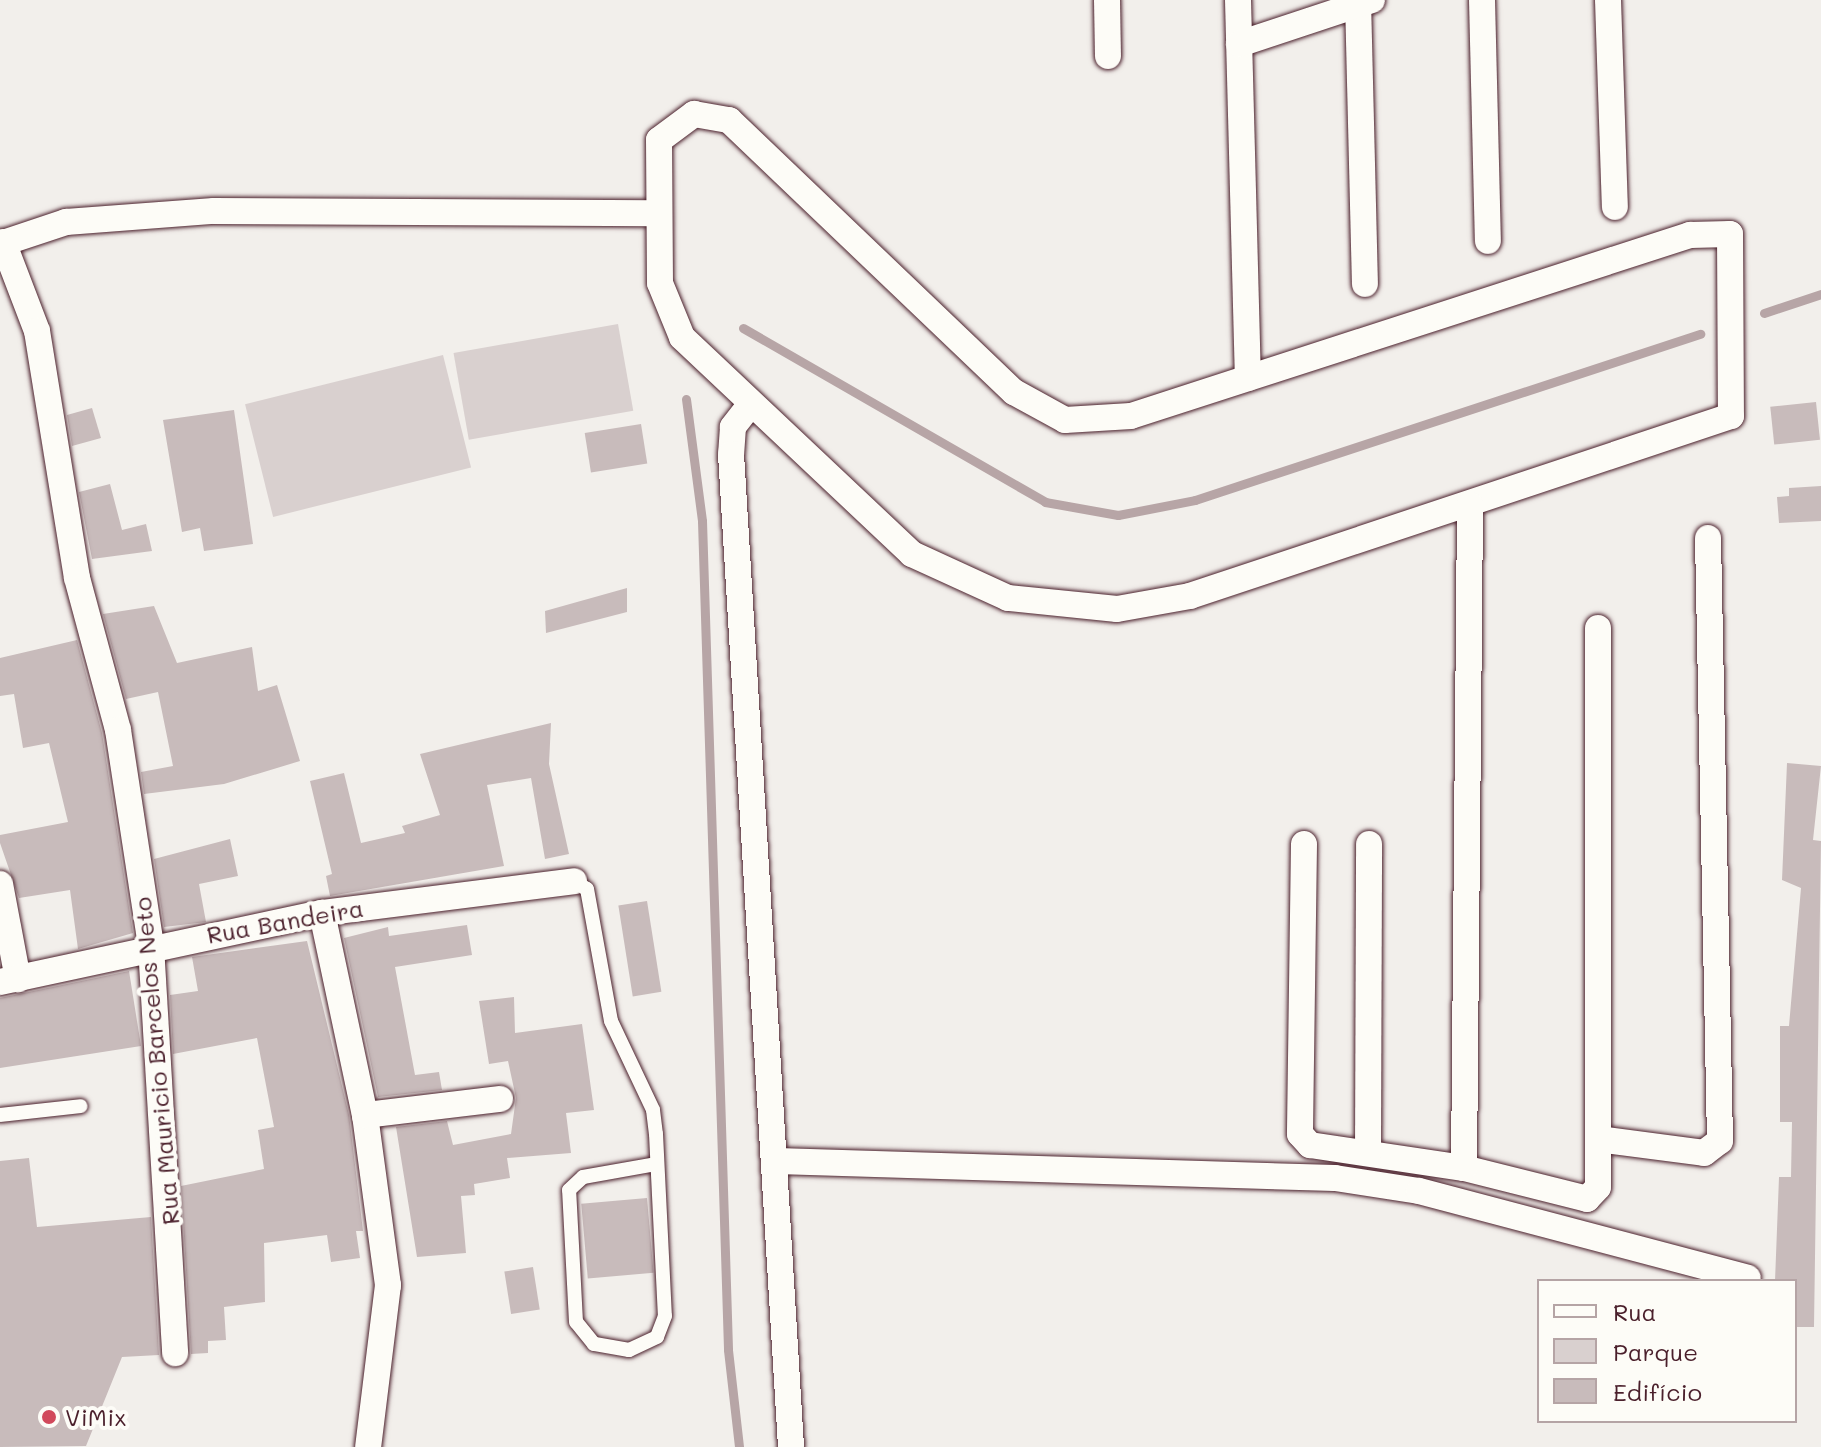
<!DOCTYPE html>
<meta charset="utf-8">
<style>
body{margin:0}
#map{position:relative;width:1821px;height:1447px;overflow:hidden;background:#f2efeb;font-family:Mali,sans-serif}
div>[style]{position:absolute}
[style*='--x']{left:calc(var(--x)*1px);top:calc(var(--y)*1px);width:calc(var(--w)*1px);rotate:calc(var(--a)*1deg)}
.green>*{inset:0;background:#d9d0cf;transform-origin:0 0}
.stream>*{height:9px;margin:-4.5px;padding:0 4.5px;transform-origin:4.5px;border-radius:4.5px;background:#b7a5a6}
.building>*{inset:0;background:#c8bbbb;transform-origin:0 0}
.roads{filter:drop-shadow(0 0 2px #4a1f2b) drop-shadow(0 0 2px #4a1f2b)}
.lane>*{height:14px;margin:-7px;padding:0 7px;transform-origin:7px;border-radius:7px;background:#fdfcf7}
.street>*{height:26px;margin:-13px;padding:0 13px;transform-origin:13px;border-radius:13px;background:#fdfcf7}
.dots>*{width:22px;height:22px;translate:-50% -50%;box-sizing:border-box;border:4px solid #fdfcf7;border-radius:50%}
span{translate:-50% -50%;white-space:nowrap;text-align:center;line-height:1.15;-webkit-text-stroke:8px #fdfcf7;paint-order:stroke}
.street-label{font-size:24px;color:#4a1f2b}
.poi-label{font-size:24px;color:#4a1f2b}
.left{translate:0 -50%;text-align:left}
.legend{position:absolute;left:1537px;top:1279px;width:260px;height:144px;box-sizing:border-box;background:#fdfcf7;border:2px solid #b5a4a5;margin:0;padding:10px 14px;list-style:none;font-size:24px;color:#4a1f2b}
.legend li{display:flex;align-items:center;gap:16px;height:40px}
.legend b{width:40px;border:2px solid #b5a4a5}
</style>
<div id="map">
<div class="green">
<i style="left:618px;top:324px;width:88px;height:167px;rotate:80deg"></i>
<i style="left:443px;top:355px;width:116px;height:204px;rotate:76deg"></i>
</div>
<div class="stream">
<i style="--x:1764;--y:313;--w:60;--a:-18.4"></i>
<i style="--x:743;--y:328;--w:349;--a:29.9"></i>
<i style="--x:1045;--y:502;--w:74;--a:10.1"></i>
<i style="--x:1118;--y:515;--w:78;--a:-11"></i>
<i style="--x:1195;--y:500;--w:532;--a:-18.2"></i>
<i style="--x:686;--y:399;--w:123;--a:82.5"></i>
<i style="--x:702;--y:521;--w:829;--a:88.2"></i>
<i style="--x:728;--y:1350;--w:98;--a:83.5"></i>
</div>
<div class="building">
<i style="left:1816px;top:402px;width:38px;height:46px;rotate:84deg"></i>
<i style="clip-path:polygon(92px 408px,101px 438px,72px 446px,67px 415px)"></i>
<i style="clip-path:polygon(234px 410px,253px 544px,204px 551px,200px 528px,182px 532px,163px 420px)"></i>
<i style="left:641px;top:424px;width:40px;height:57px;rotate:81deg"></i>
<i style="clip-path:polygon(110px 484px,122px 530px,146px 524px,152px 551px,92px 559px,79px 492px)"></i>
<i style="clip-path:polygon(1821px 486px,1821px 521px,1779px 523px,1777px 497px,1789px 496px,1789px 488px)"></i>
<i style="clip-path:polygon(627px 588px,627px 612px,546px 633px,545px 611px)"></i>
<i style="clip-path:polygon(154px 606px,177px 663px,252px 647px,258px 691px,277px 685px,300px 761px,224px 784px,144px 794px,141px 772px,173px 766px,158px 692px,126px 699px,103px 614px)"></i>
<i style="clip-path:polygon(77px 640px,102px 733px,133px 933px,78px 949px,70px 890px,19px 898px,0 843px,0 835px,68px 822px,49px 743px,23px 748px,14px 694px,0 696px,0 658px)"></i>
<i style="clip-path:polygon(551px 723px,549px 764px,569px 854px,545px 859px,531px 778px,487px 785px,504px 866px,330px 896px,326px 876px,332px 874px,310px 781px,344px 773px,361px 843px,405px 833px,402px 826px,440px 815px,420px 754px)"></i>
<i style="clip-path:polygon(1787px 763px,1821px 766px,1813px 840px,1821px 841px,1814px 1327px,1795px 1327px,1795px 1281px,1775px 1281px,1779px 1177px,1791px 1177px,1792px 1122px,1780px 1122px,1780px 1026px,1789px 1026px,1801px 888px,1782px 880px)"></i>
<i style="clip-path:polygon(230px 839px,238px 876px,199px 884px,206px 922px,164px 927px,154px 859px)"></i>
<i style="left:647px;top:901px;width:92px;height:29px;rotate:81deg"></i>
<i style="clip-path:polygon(467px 925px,472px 955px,395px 967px,415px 1075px,439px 1072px,442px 1090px,378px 1097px,344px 938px,388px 927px,389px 936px)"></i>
<i style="clip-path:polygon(307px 941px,349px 1115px,363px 1231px,356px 1231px,360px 1258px,331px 1262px,327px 1235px,264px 1243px,265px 1302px,224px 1307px,226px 1340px,208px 1341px,208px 1353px,191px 1354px,181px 1186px,264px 1169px,258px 1130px,274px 1127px,257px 1038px,173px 1054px,170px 995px,198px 991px,192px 957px)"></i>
<i style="clip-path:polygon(129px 971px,141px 1046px,0 1068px,0 998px)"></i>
<i style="clip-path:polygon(514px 997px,515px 1033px,582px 1024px,594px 1110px,566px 1113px,571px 1153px,507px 1158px,510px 1178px,474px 1184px,475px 1195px,461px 1196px,466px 1253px,417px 1257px,396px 1127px,447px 1121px,453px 1145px,511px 1134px,516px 1098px,508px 1061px,489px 1064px,479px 1001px)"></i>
<i style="clip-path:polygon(29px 1158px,37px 1227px,151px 1217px,159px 1355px,122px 1357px,86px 1446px,0 1447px,0 1161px)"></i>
<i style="left:647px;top:1198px;width:75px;height:66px;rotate:85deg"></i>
<i style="left:533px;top:1267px;width:43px;height:29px;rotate:81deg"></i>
</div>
<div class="roads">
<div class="lane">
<i style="--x:574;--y:881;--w:15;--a:32"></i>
<i style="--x:587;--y:889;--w:134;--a:79.7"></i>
<i style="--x:611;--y:1021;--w:98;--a:64.7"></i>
<i style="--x:653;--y:1110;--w:24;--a:83"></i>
<i style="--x:656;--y:1134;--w:182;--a:87.2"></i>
<i style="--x:665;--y:1316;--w:22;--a:111"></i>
<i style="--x:657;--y:1337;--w:31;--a:155"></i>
<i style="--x:629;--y:1350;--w:36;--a:-170"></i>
<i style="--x:594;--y:1344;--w:28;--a:-129"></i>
<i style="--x:576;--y:1322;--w:132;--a:-93"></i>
<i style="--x:569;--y:1190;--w:19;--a:-43"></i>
<i style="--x:583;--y:1177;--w:75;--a:-10"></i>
<i style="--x:0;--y:1115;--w:81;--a:-6.3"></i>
</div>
<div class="street">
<i style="--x:1107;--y:0;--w:56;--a:89"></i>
<i style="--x:1238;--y:0;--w:378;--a:88.5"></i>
<i style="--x:1358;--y:0;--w:284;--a:88.6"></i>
<i style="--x:1482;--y:0;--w:241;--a:88.6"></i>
<i style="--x:1608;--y:0;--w:207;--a:88.1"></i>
<i style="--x:1239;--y:44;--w:140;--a:-18.3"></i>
<i style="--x:694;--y:114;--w:36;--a:10"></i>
<i style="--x:729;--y:120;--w:394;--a:43.7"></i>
<i style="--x:1014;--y:392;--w:58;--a:28.8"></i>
<i style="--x:1065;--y:420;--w:66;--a:-3.5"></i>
<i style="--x:1131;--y:416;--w:588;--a:-17.94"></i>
<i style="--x:1690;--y:235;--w:40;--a:-1.4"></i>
<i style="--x:1730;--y:234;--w:182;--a:89.7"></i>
<i style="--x:1731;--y:416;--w:570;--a:161.6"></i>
<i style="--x:1190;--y:596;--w:74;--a:169.9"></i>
<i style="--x:1117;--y:609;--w:110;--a:-174.2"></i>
<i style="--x:1008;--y:598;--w:106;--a:-155.4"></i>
<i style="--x:912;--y:554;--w:316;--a:-136.7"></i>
<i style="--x:682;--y:337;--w:58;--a:-112.2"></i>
<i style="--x:660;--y:283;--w:143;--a:-90.4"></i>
<i style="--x:659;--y:140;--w:44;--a:-36.6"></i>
<i style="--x:3;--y:242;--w:95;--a:69.1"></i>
<i style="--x:37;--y:331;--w:250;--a:80.8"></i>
<i style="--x:77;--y:578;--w:157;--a:74.9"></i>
<i style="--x:118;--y:730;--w:219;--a:81.3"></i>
<i style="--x:151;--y:946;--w:408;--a:86.6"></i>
<i style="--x:0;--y:244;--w:70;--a:-18.4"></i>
<i style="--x:66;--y:222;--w:148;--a:-4.3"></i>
<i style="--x:214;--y:211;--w:441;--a:0.3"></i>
<i style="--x:750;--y:405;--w:28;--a:128"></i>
<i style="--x:733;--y:427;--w:27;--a:94"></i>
<i style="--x:731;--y:454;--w:995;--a:86.54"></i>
<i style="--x:1304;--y:844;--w:290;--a:90.8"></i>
<i style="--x:1300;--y:1134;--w:15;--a:48"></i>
<i style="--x:1310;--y:1145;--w:156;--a:8.5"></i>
<i style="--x:1464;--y:1168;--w:127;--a:14.1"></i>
<i style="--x:1587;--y:1199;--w:16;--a:-47"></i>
<i style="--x:1598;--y:1187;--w:559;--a:-90"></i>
<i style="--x:0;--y:884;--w:97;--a:79.3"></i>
<i style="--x:322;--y:913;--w:207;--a:78"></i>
<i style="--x:365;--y:1115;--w:172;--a:82.3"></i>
<i style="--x:388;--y:1285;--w:163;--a:97"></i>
<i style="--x:0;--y:982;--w:329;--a:-12.1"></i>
<i style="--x:322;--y:913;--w:254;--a:-7.2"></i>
<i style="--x:365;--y:1115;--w:136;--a:-6.8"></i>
<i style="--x:1598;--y:1139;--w:107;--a:7.5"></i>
<i style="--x:1704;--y:1153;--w:20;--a:-37"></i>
<i style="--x:1720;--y:1141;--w:603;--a:-91.14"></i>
<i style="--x:1368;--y:1153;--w:309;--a:-89.8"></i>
<i style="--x:777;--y:1161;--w:558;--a:1.75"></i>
<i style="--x:1335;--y:1178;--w:85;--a:8.8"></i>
<i style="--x:1419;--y:1191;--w:340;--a:14.8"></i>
<i style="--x:1464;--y:1168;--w:663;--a:-89.48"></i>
</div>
</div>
<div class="dots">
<i style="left:49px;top:1417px;background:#d1495b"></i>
</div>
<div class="street-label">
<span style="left:285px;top:921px;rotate:-10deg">Rua Bandeira</span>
<span style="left:156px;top:1061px;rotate:-95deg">Rua Mauricio Barcelos Neto</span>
</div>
<div class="poi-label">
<span class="left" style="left:65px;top:1417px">ViMix</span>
</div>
<ul class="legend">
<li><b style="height:10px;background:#fdfcf7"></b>Rua</li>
<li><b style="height:22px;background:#d9d0cf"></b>Parque</li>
<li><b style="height:22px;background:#c8bbbb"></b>Edifício</li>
</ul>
</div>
